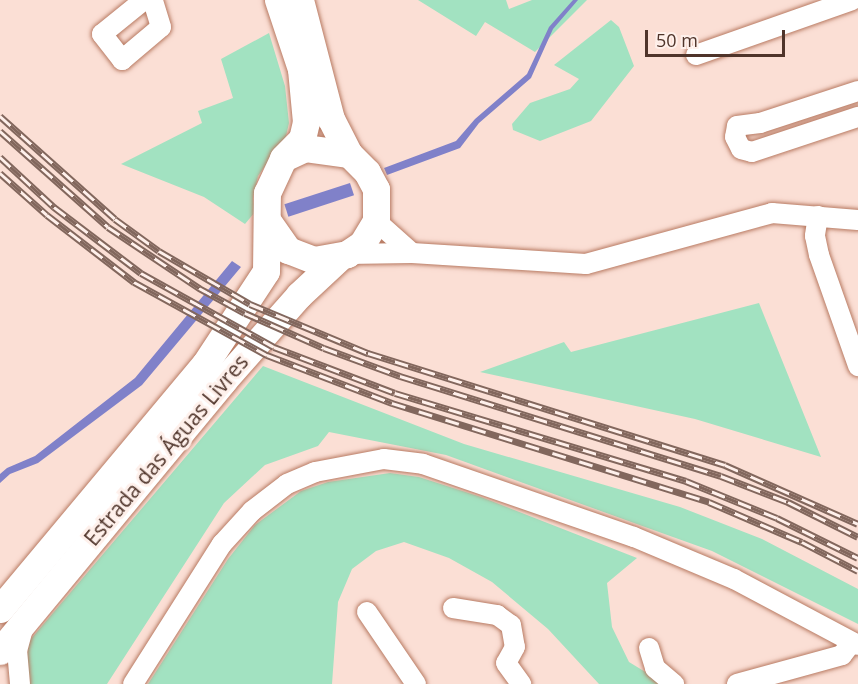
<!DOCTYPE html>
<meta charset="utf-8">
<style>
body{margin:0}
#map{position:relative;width:858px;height:684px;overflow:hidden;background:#fbdfd5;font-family:"Open Sans",sans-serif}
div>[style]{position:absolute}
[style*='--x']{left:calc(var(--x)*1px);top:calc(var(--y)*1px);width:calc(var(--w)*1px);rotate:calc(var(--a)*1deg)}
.green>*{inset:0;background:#a2e2c1}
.water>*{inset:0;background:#8081c9;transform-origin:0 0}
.roads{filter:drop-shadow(0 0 2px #b87a62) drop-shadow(0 0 2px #b87a62)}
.street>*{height:20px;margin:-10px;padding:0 10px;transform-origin:10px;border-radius:10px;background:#fff}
.secondary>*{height:27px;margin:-13.5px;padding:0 13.5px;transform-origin:13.5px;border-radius:13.5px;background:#fff}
.rail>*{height:7px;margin-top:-3.5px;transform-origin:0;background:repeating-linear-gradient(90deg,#fef0eb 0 14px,#82675d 0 28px);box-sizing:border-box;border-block:2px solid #82675d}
span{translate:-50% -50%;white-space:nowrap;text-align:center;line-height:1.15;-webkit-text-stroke:6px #fef0eb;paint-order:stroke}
.street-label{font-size:21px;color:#4f342a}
.scale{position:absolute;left:645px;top:30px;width:140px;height:27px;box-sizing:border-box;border:3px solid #4f342a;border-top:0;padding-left:8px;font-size:18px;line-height:21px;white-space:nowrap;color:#4f342a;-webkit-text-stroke:4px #fef0eb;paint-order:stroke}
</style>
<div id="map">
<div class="green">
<i style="clip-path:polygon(418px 0,506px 0,509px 9px,532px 0,587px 0,535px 52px,485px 22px,476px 36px)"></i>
<i style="clip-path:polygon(611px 20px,619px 27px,634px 66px,591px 121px,540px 141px,513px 130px,512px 124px,530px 103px,570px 89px,579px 79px,554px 65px)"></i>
<i style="clip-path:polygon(269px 33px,285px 86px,289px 123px,286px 136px,258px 176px,253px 198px,255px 212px,245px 224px,204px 197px,121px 164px,202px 123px,198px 111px,233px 98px,221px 59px)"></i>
<i style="clip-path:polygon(759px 303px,821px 457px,695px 419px,480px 372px,564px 342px,571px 352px)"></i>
<i style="clip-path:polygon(263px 366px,464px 444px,680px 507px,762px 539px,858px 589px,858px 624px,712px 551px,645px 527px,446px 455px,329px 432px,318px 446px,265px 465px,224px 503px,107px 684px,29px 684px,25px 664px,30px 640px)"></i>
<i style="clip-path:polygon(390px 473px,419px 477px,481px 497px,637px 558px,607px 583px,612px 627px,629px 662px,665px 684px,599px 684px,548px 629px,492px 582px,449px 558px,404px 542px,376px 551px,352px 569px,338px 602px,332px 684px,148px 684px,228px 559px,255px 525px,301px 491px,328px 482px)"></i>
</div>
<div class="water">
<i style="clip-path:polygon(573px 0,578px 0,553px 29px,531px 78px,479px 123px,460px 148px,387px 175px,384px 168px,456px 141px,475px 119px,527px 74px,549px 27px)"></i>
<i style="left:350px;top:183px;width:13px;height:69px;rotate:72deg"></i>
<i style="clip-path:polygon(232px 261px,241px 267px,142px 385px,38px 463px,10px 474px,0 483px,0 474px,7px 468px,35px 456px,135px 378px)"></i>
</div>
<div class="roads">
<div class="street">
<i style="--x:144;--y:0;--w:54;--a:141"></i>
<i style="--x:102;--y:34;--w:33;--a:52"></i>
<i style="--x:122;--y:60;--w:51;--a:-40.2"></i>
<i style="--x:161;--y:27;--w:28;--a:-107"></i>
<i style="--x:696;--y:55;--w:165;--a:-19.4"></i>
<i style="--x:858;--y:91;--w:103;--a:161.9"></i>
<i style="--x:760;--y:123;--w:23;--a:173"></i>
<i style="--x:737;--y:126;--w:11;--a:100"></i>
<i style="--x:735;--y:137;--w:13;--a:63"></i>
<i style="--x:741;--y:149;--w:11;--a:15"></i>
<i style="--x:752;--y:152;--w:112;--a:-18.3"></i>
<i style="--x:818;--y:216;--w:20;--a:99"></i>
<i style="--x:815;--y:236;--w:19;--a:78"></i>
<i style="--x:819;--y:255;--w:118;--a:70.6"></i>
<i style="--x:376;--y:221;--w:48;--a:41.6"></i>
<i style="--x:347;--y:254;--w:65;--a:-0.9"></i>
<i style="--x:412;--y:253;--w:174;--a:3.6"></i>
<i style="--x:586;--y:264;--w:193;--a:-15.3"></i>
<i style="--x:772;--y:213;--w:86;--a:4.7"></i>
<i style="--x:453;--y:608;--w:45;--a:9"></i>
<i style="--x:497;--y:615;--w:17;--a:36"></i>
<i style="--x:511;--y:625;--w:22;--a:80"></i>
<i style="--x:515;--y:647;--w:18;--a:119"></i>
<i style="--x:506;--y:663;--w:26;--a:54"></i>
<i style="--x:367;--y:612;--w:87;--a:55.8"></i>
<i style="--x:649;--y:648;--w:21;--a:73"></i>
<i style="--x:655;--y:668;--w:25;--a:40"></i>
<i style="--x:20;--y:684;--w:33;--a:-95"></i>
<i style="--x:17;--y:651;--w:27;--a:-75"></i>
<i style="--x:133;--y:684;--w:166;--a:-57.6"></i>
<i style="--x:222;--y:544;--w:45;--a:-47.7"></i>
<i style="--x:252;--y:511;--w:44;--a:-37.6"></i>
<i style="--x:287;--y:484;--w:30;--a:-23"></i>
<i style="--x:315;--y:472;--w:70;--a:-10.7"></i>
<i style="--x:384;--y:459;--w:39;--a:7"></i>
<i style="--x:423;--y:464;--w:223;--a:19.1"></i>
<i style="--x:634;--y:537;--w:108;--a:22.8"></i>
<i style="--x:734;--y:579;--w:140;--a:28"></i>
<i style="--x:737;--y:684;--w:109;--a:-15.4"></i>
<i style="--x:842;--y:655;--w:16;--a:-52"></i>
</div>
<div class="secondary">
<i style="--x:300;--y:0;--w:123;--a:75.4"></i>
<i style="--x:331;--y:119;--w:39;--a:63"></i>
<i style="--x:267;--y:220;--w:37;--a:55"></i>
<i style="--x:288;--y:250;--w:28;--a:21"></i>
<i style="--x:314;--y:260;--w:34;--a:-10"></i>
<i style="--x:347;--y:254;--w:18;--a:-34"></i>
<i style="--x:362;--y:244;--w:27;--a:-59"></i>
<i style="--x:376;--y:221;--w:32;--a:-90"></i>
<i style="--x:376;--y:189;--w:19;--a:-118"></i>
<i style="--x:367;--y:172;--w:25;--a:-135"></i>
<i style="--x:349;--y:154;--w:44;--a:-172.2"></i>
<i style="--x:305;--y:148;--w:23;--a:155"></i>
<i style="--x:0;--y:609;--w:319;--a:-50.1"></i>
<i style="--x:205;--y:364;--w:111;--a:-56.7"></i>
<i style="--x:266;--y:271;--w:78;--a:-89.3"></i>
<i style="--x:267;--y:193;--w:38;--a:-65"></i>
<i style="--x:283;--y:158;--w:27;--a:-45"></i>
<i style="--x:302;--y:139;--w:17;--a:-77"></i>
<i style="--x:306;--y:122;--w:53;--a:-95.4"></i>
<i style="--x:301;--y:69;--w:73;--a:-108.4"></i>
<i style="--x:0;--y:651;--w:350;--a:-50.4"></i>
<i style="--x:223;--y:381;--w:115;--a:-48.5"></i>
<i style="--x:299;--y:295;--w:56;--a:-42.8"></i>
</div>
</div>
<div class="rail">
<i style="--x:0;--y:116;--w:154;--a:41.8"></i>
<i style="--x:115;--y:219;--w:54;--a:36"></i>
<i style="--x:159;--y:251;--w:105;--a:30.2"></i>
<i style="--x:250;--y:304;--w:128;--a:22.6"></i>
<i style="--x:368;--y:353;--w:374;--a:17.4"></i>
<i style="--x:725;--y:465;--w:145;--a:23.9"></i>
<i style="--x:0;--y:131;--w:144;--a:41.6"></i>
<i style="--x:108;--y:227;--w:110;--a:33.8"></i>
<i style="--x:199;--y:288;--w:52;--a:28.5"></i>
<i style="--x:245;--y:313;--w:86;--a:23.9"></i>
<i style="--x:324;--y:348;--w:81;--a:20.2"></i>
<i style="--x:400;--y:376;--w:336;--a:17.3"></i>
<i style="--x:721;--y:476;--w:72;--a:21.2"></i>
<i style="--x:788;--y:502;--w:78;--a:26.6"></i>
<i style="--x:0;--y:157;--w:74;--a:42.8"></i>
<i style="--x:54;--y:207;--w:109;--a:37.2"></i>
<i style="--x:141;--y:273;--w:152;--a:29.1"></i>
<i style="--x:274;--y:347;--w:129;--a:20.8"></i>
<i style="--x:395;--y:393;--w:304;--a:16.8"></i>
<i style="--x:686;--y:481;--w:98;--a:22.1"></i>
<i style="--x:777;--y:518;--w:90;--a:26.3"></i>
<i style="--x:0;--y:173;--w:63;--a:41.8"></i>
<i style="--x:47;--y:215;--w:110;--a:37.6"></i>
<i style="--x:134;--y:282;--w:152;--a:28.8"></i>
<i style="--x:267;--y:355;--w:134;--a:21"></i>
<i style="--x:392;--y:403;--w:332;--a:17.3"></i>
<i style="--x:709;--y:502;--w:101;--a:23.3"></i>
<i style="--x:802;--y:542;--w:63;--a:27.4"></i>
</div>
<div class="street-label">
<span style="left:166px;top:450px;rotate:-50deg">Estrada das Águas Livres</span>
</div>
<div class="scale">50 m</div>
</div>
